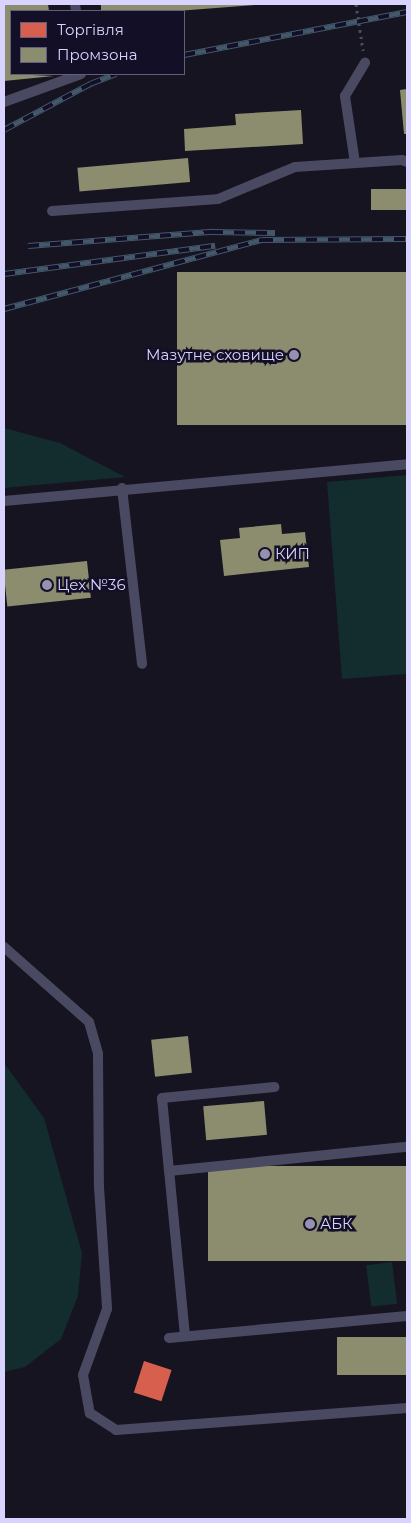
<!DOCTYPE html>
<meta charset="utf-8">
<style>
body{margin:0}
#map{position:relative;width:411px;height:1523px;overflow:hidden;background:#161421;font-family:Montserrat,sans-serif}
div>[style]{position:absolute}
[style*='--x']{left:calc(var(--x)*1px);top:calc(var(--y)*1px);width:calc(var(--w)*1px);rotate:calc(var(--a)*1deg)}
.green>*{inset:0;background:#132c2d;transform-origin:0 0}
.shops>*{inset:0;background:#d6604d;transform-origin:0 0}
.industry>*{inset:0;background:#8c8c6e;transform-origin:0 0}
.path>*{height:3px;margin-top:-1.5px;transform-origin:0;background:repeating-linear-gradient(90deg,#44505f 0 2.5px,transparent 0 6.5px)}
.service>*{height:10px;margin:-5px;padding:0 5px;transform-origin:5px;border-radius:5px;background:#4a4962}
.rail>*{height:5.5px;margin-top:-2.75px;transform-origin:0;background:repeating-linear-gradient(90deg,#130f26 0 11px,#43596b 0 22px);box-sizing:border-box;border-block:1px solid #43596b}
.dots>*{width:14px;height:14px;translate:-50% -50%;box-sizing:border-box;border:2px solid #130f26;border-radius:50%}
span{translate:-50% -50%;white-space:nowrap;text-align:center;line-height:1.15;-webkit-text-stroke:5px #130f26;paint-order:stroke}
.poi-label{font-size:15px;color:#d9d4ff}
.right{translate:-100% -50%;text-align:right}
.left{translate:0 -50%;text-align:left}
.frame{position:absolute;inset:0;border:5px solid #d9d4ff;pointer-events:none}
.legend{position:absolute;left:10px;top:10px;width:175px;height:65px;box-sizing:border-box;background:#130f26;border:1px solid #625e7d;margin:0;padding:6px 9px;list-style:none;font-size:15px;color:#d9d4ff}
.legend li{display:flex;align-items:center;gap:10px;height:25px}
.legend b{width:25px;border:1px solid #625e7d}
</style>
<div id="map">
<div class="green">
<i style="clip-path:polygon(4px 428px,60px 443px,125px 477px,4px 488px)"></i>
<i style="clip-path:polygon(407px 475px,407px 674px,342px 679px,327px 482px)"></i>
<i style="clip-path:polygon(4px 1063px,44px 1118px,82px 1253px,78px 1296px,61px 1339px,25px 1367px,4px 1372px)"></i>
<i style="left:392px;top:1262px;width:42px;height:26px;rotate:83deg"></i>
</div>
<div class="shops">
<i style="left:144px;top:1361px;width:29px;height:33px;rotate:18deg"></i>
</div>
<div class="industry">
<i style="clip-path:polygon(4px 4px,48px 4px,49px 11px,11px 11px,11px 74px,54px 76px,4px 81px)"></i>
<i style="clip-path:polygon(101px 4px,255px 4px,255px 5px,177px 11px,101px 11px)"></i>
<i style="clip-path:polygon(407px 89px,407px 134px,404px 134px,400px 90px)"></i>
<i style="clip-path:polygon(301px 110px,303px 144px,185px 151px,184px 129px,236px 125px,235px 114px)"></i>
<i style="left:188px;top:158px;width:24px;height:111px;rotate:85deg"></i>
<i style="left:407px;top:189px;width:21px;height:36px;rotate:90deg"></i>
<i style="left:407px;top:272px;width:153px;height:230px;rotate:90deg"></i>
<i style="clip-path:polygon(281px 524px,282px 534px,305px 532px,309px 567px,224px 576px,220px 540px,240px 538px,239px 528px)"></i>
<i style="left:87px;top:561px;width:37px;height:84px;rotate:84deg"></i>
<i style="left:188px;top:1036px;width:37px;height:37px;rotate:84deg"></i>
<i style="left:264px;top:1101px;width:34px;height:61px;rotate:85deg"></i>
<i style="left:407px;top:1166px;width:95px;height:199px;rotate:90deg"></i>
<i style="left:407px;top:1337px;width:38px;height:70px;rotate:90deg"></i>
</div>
<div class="path">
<i style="--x:356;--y:4;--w:47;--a:81.3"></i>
</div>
<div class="service">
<i style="--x:75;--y:4;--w:7;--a:82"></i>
<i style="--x:4;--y:102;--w:82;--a:-20"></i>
<i style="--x:355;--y:163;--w:68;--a:-98.5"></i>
<i style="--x:345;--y:96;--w:39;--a:-59"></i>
<i style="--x:52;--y:211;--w:166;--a:-4.1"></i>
<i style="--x:218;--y:199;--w:83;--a:-22.6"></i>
<i style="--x:295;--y:167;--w:107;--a:-3.7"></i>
<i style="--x:402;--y:160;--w:5;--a:22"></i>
<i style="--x:122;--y:488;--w:177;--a:83.5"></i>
<i style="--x:4;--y:501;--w:405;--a:-5.2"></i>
<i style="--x:4;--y:947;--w:113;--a:41.4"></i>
<i style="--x:89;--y:1022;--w:33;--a:74"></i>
<i style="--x:98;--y:1054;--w:133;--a:89.6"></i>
<i style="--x:99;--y:1187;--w:122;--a:86.2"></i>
<i style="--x:107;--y:1309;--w:70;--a:110"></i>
<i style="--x:83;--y:1375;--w:39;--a:80"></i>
<i style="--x:90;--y:1413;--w:31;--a:33"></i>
<i style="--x:116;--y:1430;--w:292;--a:-4.3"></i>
<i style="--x:169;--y:1171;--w:73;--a:-95.5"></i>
<i style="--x:162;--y:1098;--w:113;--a:-5.6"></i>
<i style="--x:185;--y:1336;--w:166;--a:-95.5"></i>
<i style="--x:169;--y:1171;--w:239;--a:-5.8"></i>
<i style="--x:169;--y:1338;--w:239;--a:-5.3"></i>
</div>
<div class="rail">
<i style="--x:184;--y:55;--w:227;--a:-10.9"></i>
<i style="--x:4;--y:130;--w:98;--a:-28.1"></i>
<i style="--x:90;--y:84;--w:28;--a:-21"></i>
<i style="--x:28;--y:246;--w:185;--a:-4.4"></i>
<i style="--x:212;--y:232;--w:63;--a:0.9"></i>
<i style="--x:4;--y:274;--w:213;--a:-7.6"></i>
<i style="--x:4;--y:309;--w:267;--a:-15"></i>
<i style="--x:262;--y:240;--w:145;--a:-0.4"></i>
</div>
<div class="dots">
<i style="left:294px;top:355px;background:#9591b1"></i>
<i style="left:265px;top:554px;background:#9591b1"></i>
<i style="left:47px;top:585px;background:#9591b1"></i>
<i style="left:310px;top:1224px;background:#9591b1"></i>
</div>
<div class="poi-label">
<span class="right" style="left:284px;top:355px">Мазутне сховище</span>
<span class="left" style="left:275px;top:554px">КИП</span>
<span class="left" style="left:57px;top:585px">Цех №36</span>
<span class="left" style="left:320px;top:1224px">АБК</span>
</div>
<div class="frame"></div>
<ul class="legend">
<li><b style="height:14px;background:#d6604d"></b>Торгівля</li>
<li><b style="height:14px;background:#8c8c6e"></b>Промзона</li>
</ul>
</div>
